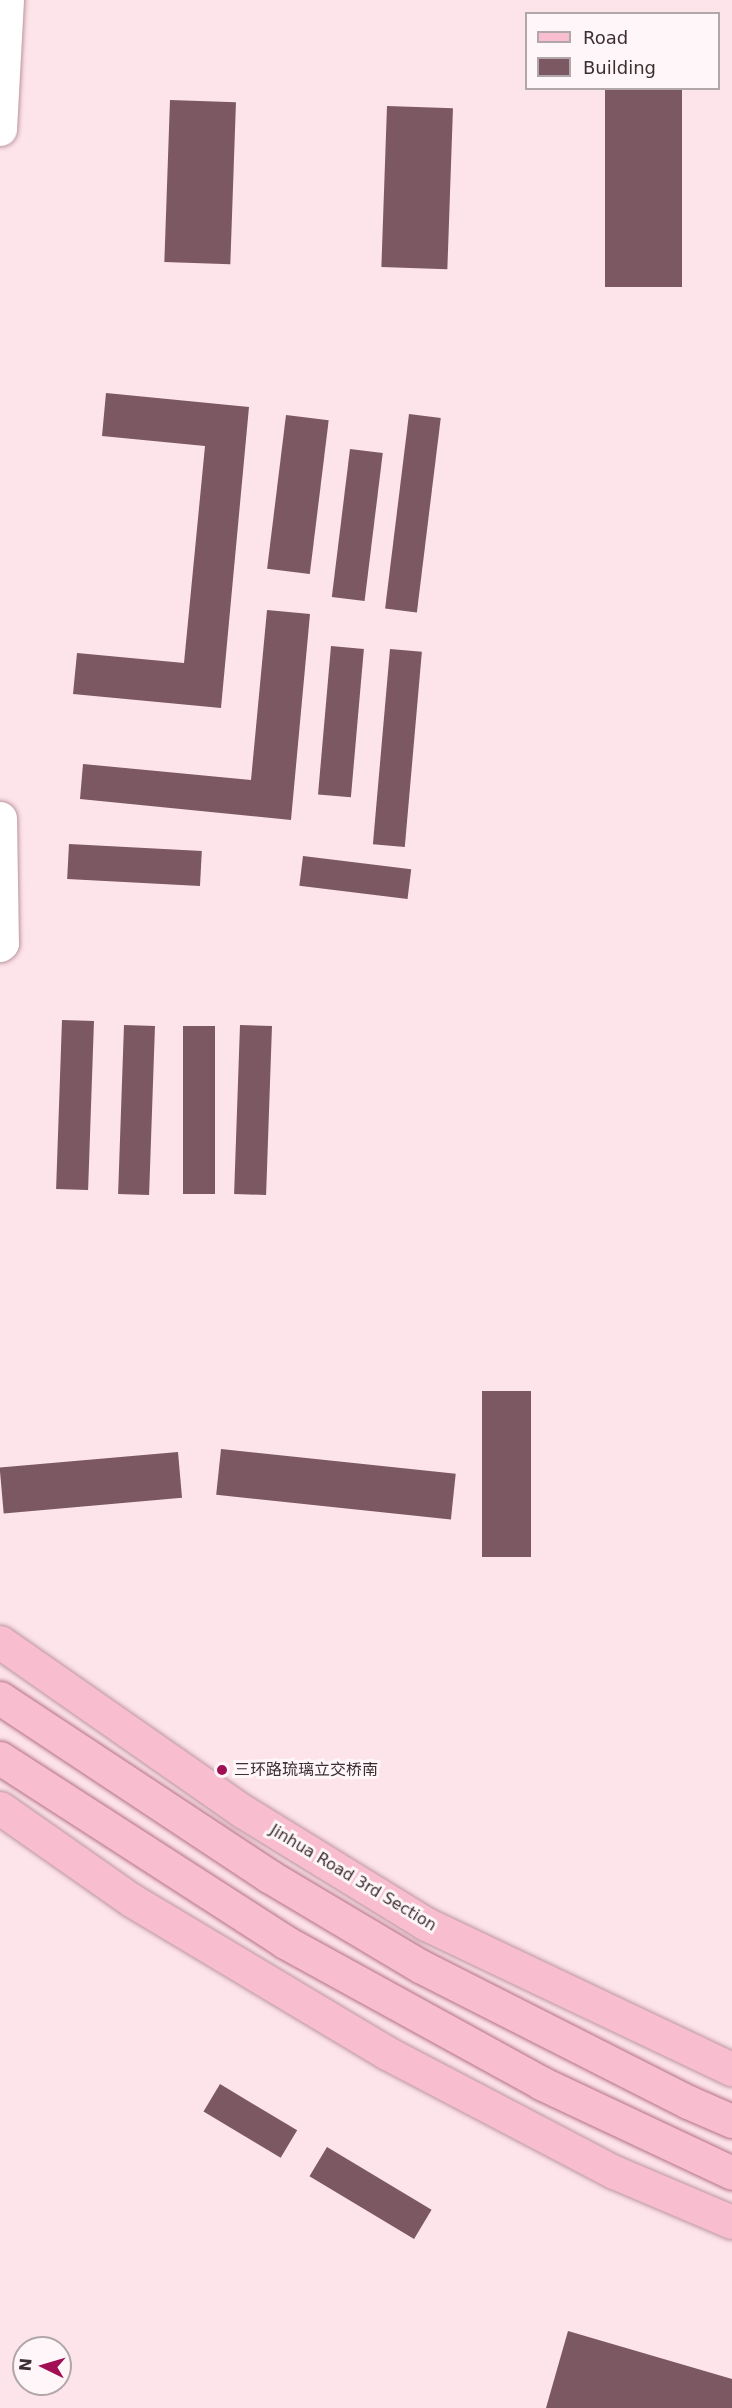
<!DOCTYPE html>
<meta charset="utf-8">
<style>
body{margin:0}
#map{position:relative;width:732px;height:2408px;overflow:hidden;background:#fde3ea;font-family:"DejaVu Sans","Noto Sans SC",sans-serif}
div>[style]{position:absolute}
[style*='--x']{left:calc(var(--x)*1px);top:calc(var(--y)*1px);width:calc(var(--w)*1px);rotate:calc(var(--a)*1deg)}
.building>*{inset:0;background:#7b5862;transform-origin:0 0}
.roads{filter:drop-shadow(0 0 2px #bc959f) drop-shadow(0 0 2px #bc959f)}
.minor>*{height:33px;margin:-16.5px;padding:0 16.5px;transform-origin:16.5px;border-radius:16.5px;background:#fff}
.major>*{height:33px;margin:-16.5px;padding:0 16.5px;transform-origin:16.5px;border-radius:16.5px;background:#f8bed0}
.bridges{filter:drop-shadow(0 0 2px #b37084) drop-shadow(0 0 2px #b37084)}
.major-bridge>*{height:33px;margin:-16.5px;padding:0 16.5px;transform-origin:16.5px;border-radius:16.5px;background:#f8bed0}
.dots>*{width:16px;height:16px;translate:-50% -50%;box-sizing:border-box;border:3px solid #fef6f8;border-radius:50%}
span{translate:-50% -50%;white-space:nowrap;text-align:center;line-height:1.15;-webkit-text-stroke:6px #fef6f8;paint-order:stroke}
.poi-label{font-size:16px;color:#3d2e32}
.left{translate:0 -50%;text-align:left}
.street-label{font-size:16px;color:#3d2e32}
.legend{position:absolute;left:525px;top:12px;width:195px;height:78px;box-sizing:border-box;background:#fef6f8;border:2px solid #b1a6a9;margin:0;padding:8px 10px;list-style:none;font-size:18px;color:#3d2e32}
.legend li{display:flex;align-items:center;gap:12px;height:30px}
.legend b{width:30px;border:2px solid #b1a6a9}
.north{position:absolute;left:12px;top:2336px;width:60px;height:60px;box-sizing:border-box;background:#fef6f8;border:2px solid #b1a6a9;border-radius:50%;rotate:275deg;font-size:16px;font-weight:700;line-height:24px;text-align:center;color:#3d2e32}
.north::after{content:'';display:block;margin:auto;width:21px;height:27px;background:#a10e53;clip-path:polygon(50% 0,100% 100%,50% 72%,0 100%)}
</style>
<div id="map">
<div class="building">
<i style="left:605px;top:88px;width:77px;height:199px"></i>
<i style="left:170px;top:100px;width:66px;height:162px;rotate:2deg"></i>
<i style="left:387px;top:106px;width:66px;height:161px;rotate:2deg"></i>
<i style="clip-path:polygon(106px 393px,249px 407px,221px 708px,73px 694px,77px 653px,184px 663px,205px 446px,102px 436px)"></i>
<i style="left:409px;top:414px;width:32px;height:196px;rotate:7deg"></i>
<i style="left:286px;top:415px;width:43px;height:155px;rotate:7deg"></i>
<i style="left:350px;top:449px;width:33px;height:149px;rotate:7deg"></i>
<i style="clip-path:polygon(267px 610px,310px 614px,291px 820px,80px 799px,83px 764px,251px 780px)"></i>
<i style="left:331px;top:646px;width:33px;height:149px;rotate:5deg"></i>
<i style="left:390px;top:649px;width:32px;height:196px;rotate:5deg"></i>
<i style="left:69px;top:844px;width:133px;height:35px;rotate:3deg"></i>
<i style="left:303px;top:856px;width:109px;height:30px;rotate:7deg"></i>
<i style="left:62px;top:1020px;width:32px;height:169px;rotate:2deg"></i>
<i style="left:124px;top:1025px;width:31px;height:169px;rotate:2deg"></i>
<i style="left:240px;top:1025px;width:32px;height:169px;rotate:2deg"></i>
<i style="left:183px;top:1026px;width:32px;height:168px"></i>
<i style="left:482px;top:1391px;width:49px;height:166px"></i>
<i style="left:221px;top:1449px;width:236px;height:46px;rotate:6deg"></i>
<i style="left:178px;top:1452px;width:46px;height:179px;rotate:85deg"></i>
<i style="left:220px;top:2084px;width:90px;height:32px;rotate:31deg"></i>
<i style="left:327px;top:2147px;width:122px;height:34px;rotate:31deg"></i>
<i style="clip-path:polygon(568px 2331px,732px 2379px,732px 2408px,546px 2408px)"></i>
</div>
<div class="roads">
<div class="minor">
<i style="--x:0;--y:129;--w:129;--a:-86.9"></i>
<i style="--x:0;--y:818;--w:125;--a:89.1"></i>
<i style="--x:2;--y:943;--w:3;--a:135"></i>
</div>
<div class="major">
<i style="--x:0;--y:1642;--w:297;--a:34.9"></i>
<i style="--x:244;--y:1812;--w:214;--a:31.6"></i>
<i style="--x:426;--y:1924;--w:339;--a:25.4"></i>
<i style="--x:0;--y:1808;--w:162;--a:35"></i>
<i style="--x:133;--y:1901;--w:296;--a:30.9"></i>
<i style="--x:387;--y:2053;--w:256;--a:27.7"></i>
<i style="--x:614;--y:2172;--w:128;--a:23"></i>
</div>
</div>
<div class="bridges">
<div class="major-bridge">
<i style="--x:0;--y:1698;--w:323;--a:33.5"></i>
<i style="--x:269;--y:1876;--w:176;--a:30.8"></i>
<i style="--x:420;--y:1966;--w:301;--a:26.9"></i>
<i style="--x:688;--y:2102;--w:48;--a:23.4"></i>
<i style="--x:0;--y:1758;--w:339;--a:32.8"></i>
<i style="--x:285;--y:1942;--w:292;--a:28.8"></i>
<i style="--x:541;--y:2083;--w:211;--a:25.2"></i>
</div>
</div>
<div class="dots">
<i style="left:222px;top:1770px;background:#a10e53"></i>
</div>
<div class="poi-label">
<span class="left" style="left:234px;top:1770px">三环路琉璃立交桥南</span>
</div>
<div class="street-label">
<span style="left:353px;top:1878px;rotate:31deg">Jinhua Road 3rd Section</span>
</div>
<ul class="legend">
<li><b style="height:8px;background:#f8bed0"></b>Road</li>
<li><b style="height:16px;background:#7b5862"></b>Building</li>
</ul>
<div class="north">N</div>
</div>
